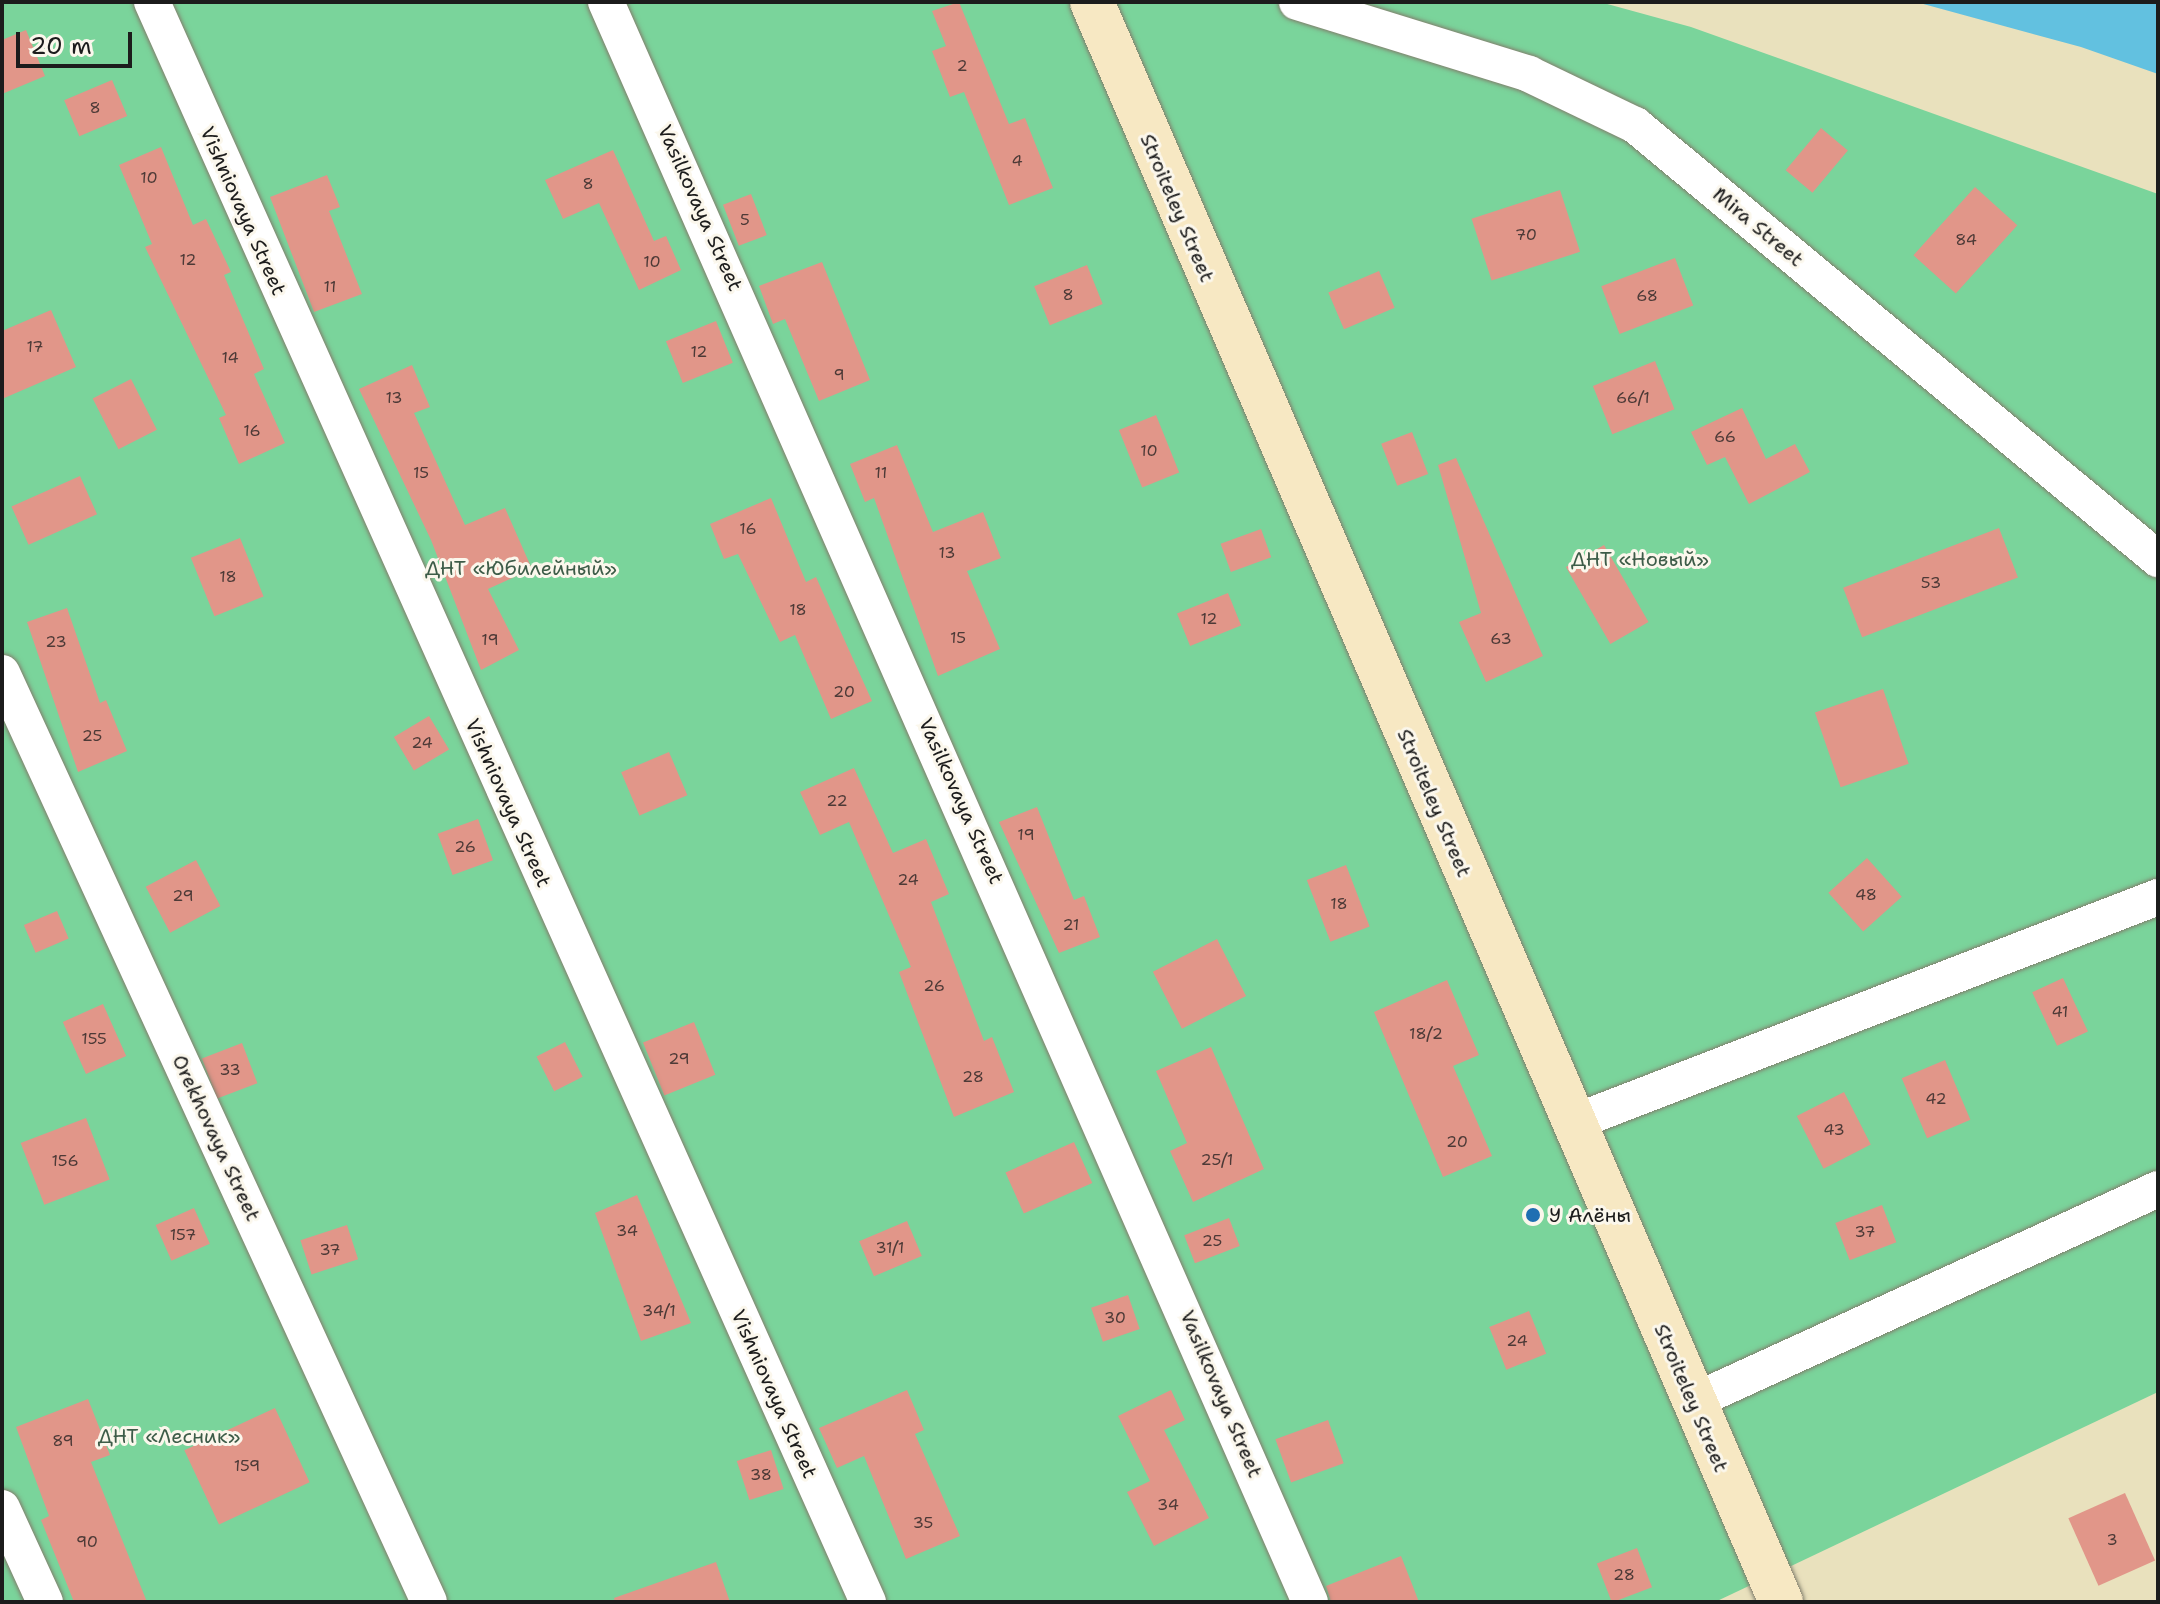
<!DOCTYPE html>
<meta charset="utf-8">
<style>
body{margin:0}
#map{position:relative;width:2160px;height:1604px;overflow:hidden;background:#e9e1bd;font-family:"Shantell Sans",sans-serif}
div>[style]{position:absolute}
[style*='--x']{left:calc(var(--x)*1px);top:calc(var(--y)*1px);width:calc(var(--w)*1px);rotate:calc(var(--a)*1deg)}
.green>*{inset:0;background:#7ad49b}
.water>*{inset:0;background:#62c1e0}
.building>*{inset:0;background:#e19689;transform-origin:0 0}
.roads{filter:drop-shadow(0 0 2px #827e6c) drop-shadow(0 0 2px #827e6c)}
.street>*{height:36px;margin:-18px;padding:0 18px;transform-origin:18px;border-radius:18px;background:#fff}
.secondary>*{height:44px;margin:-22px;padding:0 22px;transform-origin:22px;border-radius:22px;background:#f7e8c3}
.dots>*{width:22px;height:22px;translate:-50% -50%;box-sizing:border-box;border:4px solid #fbf7ec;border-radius:50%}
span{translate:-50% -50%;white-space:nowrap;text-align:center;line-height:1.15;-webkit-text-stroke:6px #fbf7ec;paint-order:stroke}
.number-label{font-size:16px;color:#4d3a37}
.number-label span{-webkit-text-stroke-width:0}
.street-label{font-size:20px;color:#1c1c1c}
.park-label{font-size:20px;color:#3d5c48}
.poi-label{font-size:20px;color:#1c1c1c}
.left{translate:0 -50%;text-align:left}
.frame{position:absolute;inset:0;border:4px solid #1c1c1c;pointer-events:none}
.scale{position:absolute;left:16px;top:32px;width:116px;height:36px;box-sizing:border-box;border:4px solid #1c1c1c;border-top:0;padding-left:10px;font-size:24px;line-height:28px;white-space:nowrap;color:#1c1c1c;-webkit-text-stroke:6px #fbf7ec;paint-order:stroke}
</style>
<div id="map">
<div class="green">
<i style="clip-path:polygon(2px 2px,1600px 2px,1691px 27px,2158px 194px,2158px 1392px,1715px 1602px,2px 1602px)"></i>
</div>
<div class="water">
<i style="clip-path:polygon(1916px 2px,2158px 2px,2158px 74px,2081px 47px)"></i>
</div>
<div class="building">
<i style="clip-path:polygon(959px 2px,1009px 124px,1025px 118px,1053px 188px,1009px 205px,964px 92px,950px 97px,932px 51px,946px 46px,932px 11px)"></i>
<i style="clip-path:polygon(26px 30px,45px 76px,2px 94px,2px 40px)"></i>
<i style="left:112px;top:80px;width:39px;height:52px;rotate:67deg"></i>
<i style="left:1821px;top:128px;width:35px;height:55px;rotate:40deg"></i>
<i style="clip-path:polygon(161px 147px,193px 225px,206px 219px,231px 272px,224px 275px,264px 369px,254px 374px,285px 443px,239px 464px,219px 418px,226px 415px,145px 247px,152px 244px,119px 165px)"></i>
<i style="clip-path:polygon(613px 150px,654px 241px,666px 236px,681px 270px,639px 290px,599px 203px,563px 219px,545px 180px)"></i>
<i style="clip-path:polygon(327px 175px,340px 207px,329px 211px,362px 294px,314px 312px,270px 197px)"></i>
<i style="left:1975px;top:187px;width:57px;height:92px;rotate:42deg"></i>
<i style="left:1560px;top:190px;width:65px;height:93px;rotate:72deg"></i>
<i style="left:751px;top:194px;width:44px;height:30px;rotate:69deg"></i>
<i style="left:1675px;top:258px;width:51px;height:79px;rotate:69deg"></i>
<i style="clip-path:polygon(822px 262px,870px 380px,819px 401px,785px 319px,773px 324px,759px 286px)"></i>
<i style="left:1087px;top:265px;width:42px;height:57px;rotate:68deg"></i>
<i style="left:1379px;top:271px;width:40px;height:55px;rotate:67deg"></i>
<i style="clip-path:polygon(51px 310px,76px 367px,2px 399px,2px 331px)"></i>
<i style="left:716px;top:321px;width:45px;height:54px;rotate:68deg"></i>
<i style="left:1655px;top:361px;width:52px;height:67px;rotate:68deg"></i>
<i style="clip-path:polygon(412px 365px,430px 407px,414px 413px,465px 525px,505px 508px,532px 569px,488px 589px,519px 650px,481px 670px,431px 540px,359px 389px)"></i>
<i style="left:131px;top:379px;width:57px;height:43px;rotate:63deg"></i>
<i style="clip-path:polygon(1742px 408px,1766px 459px,1795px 444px,1810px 472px,1749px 504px,1725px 457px,1707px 465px,1691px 432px)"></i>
<i style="left:1156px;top:415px;width:62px;height:40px;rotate:68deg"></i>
<i style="left:1412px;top:432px;width:45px;height:33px;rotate:69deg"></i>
<i style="clip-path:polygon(897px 445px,933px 532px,983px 512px,1001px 558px,967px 571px,1000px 649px,938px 676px,874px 498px,865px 502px,850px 464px)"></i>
<i style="clip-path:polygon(1456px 458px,1543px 656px,1486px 682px,1459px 622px,1481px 613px,1438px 465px)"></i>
<i style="left:80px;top:476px;width:42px;height:75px;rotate:66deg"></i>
<i style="clip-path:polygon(771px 498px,806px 582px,816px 577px,872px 701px,831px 719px,795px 635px,780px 642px,738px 554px,724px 559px,710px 524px)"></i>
<i style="left:1999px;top:528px;width:53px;height:167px;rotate:69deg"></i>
<i style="left:1261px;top:529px;width:30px;height:43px;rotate:70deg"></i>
<i style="left:240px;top:538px;width:63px;height:53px;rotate:68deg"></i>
<i style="left:1604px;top:545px;width:89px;height:44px;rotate:60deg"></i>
<i style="left:1228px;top:593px;width:35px;height:55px;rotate:68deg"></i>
<i style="clip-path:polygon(67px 608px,100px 703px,106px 700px,127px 751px,78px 772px,27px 622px)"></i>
<i style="left:1883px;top:689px;width:79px;height:72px;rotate:71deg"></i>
<i style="left:429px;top:716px;width:39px;height:41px;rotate:59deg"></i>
<i style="left:669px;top:752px;width:47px;height:52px;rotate:67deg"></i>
<i style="clip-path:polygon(854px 768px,893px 853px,926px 839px,949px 894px,931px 902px,984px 1041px,992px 1037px,1014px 1092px,954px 1117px,899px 972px,911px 967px,849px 822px,820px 835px,800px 792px)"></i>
<i style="clip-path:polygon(1037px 807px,1074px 900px,1084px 896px,1100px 937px,1059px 953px,999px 822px)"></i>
<i style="left:478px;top:819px;width:44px;height:43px;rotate:70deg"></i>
<i style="left:1867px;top:858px;width:52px;height:52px;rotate:48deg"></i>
<i style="left:196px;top:860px;width:52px;height:57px;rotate:62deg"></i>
<i style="left:1346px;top:865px;width:66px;height:42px;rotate:69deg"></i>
<i style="left:57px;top:911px;width:30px;height:36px;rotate:67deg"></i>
<i style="left:1217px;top:939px;width:64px;height:72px;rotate:63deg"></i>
<i style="left:2063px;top:978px;width:59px;height:34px;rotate:65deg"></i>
<i style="clip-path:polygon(1447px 980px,1479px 1055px,1453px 1066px,1492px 1156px,1443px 1177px,1374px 1012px)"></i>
<i style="left:103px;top:1004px;width:57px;height:44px;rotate:66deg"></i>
<i style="left:694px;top:1022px;width:57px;height:55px;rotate:68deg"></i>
<i style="left:565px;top:1042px;width:39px;height:32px;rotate:63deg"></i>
<i style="left:242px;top:1043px;width:43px;height:43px;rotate:69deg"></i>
<i style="clip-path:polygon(1211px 1047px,1264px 1169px,1193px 1202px,1170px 1151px,1187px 1143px,1156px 1071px)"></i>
<i style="left:1945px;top:1060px;width:65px;height:47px;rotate:67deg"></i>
<i style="left:1844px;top:1092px;width:59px;height:53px;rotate:63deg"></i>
<i style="left:86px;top:1118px;width:66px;height:70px;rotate:69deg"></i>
<i style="left:1074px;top:1142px;width:45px;height:75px;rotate:66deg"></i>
<i style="clip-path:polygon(637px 1195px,691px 1323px,641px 1341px,595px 1213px)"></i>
<i style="left:1882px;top:1205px;width:40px;height:50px;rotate:69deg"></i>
<i style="left:194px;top:1208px;width:39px;height:42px;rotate:66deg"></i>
<i style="left:1229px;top:1218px;width:30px;height:48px;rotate:69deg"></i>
<i style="left:907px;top:1221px;width:38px;height:52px;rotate:67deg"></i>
<i style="left:347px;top:1225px;width:36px;height:49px;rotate:72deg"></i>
<i style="left:1128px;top:1295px;width:36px;height:39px;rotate:71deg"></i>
<i style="left:1529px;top:1311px;width:46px;height:43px;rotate:68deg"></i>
<i style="clip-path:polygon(907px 1390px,924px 1430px,915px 1434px,960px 1536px,906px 1559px,864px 1456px,837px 1468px,819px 1428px)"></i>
<i style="clip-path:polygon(1171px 1390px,1185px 1420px,1164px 1430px,1209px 1518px,1154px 1546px,1127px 1492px,1150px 1481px,1118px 1416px)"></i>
<i style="clip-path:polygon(88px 1399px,110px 1455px,91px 1462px,147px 1602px,74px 1602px,41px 1520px,49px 1516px,16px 1427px)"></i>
<i style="left:275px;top:1408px;width:82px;height:100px;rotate:65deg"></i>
<i style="left:1328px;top:1420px;width:46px;height:56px;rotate:70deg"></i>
<i style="left:771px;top:1450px;width:41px;height:36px;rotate:72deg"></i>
<i style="left:2125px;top:1493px;width:74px;height:62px;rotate:66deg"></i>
<i style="left:1637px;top:1548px;width:42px;height:43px;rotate:69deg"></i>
<i style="clip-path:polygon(1401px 1556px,1419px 1602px,1331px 1602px,1326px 1586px)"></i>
<i style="clip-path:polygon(716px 1562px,730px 1602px,615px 1602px,614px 1598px)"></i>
</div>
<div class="roads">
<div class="street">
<i style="--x:152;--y:2;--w:1753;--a:65.89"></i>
<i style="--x:606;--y:2;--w:1748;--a:66.25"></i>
<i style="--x:1297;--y:2;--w:243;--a:17.2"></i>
<i style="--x:1529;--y:74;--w:118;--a:25.7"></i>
<i style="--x:1635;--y:125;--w:680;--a:39.69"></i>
<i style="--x:2;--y:673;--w:1022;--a:65.31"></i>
<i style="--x:1572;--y:1123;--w:628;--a:-21.09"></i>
<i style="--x:1692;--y:1402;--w:512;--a:-24.56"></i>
<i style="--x:2;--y:1508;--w:103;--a:65.4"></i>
</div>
<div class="secondary">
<i style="--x:1092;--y:2;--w:1742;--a:66.7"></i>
</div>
</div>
<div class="dots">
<i style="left:1533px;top:1215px;background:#1f6fb2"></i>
</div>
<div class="number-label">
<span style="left:962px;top:66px">2</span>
<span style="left:95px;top:108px">8</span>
<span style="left:1017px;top:161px">4</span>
<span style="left:149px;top:178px">10</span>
<span style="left:588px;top:184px">8</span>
<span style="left:745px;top:220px">5</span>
<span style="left:1526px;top:235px">70</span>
<span style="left:1966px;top:240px">84</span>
<span style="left:188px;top:260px">12</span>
<span style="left:652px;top:262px">10</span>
<span style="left:330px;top:287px">11</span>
<span style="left:1068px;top:295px">8</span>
<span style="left:1647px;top:296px">68</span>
<span style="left:35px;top:347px">17</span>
<span style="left:699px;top:352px">12</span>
<span style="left:230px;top:358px">14</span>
<span style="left:839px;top:375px">9</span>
<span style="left:394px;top:398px">13</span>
<span style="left:1633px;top:398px">66/1</span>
<span style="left:252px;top:431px">16</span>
<span style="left:1725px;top:437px">66</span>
<span style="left:1149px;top:451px">10</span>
<span style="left:421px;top:473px">15</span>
<span style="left:881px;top:473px">11</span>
<span style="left:748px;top:529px">16</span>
<span style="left:947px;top:553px">13</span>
<span style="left:228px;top:577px">18</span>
<span style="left:1931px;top:583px">53</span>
<span style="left:798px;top:610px">18</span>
<span style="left:1209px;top:619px">12</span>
<span style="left:958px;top:638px">15</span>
<span style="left:1501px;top:639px">63</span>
<span style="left:490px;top:640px">19</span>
<span style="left:56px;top:642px">23</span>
<span style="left:844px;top:692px">20</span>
<span style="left:92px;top:736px">25</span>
<span style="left:422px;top:743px">24</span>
<span style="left:837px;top:801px">22</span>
<span style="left:1026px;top:835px">19</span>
<span style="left:465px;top:847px">26</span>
<span style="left:908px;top:880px">24</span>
<span style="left:1866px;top:895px">48</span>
<span style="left:183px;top:896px">29</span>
<span style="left:1339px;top:904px">18</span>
<span style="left:1071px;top:925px">21</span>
<span style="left:934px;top:986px">26</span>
<span style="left:2060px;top:1012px">41</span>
<span style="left:1426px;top:1034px">18/2</span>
<span style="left:94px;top:1039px">155</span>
<span style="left:679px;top:1059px">29</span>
<span style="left:230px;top:1070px">33</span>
<span style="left:973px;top:1077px">28</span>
<span style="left:1936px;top:1099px">42</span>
<span style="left:1834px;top:1130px">43</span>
<span style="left:1457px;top:1142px">20</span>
<span style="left:1217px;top:1160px">25/1</span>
<span style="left:65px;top:1161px">156</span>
<span style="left:627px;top:1231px">34</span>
<span style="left:1865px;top:1232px">37</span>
<span style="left:183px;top:1235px">157</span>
<span style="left:1212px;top:1241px">25</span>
<span style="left:890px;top:1248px">31/1</span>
<span style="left:330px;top:1250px">37</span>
<span style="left:659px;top:1311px">34/1</span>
<span style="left:1115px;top:1318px">30</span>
<span style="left:1517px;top:1341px">24</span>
<span style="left:63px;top:1441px">89</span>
<span style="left:247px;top:1466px">159</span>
<span style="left:761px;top:1475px">38</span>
<span style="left:1168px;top:1505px">34</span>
<span style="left:923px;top:1523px">35</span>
<span style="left:2112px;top:1540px">3</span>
<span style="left:87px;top:1542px">90</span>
<span style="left:1624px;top:1575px">28</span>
</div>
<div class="street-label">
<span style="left:700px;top:208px;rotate:66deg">Vasilkovaya Street</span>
<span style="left:1177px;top:208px;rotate:67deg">Stroiteley Street</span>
<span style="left:243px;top:211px;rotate:66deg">Vishniovaya Street</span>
<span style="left:1758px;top:227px;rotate:40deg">Mira Street</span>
<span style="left:961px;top:801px;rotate:66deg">Vasilkovaya Street</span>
<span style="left:508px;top:803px;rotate:66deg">Vishniovaya Street</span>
<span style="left:1434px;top:803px;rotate:67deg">Stroiteley Street</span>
<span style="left:216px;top:1138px;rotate:65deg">Orekhovaya Street</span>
<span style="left:774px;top:1394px;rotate:66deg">Vishniovaya Street</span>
<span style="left:1221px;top:1394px;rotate:67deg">Vasilkovaya Street</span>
<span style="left:1691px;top:1398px;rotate:67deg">Stroiteley Street</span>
</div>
<div class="park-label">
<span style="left:1640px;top:559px">ДНТ «Новый»</span>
<span style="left:521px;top:568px">ДНТ «Юбилейный»</span>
<span style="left:169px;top:1436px">ДНТ «Лесник»</span>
</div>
<div class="poi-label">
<span class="left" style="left:1549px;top:1215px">У Алёны</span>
</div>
<div class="frame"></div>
<div class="scale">20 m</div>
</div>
